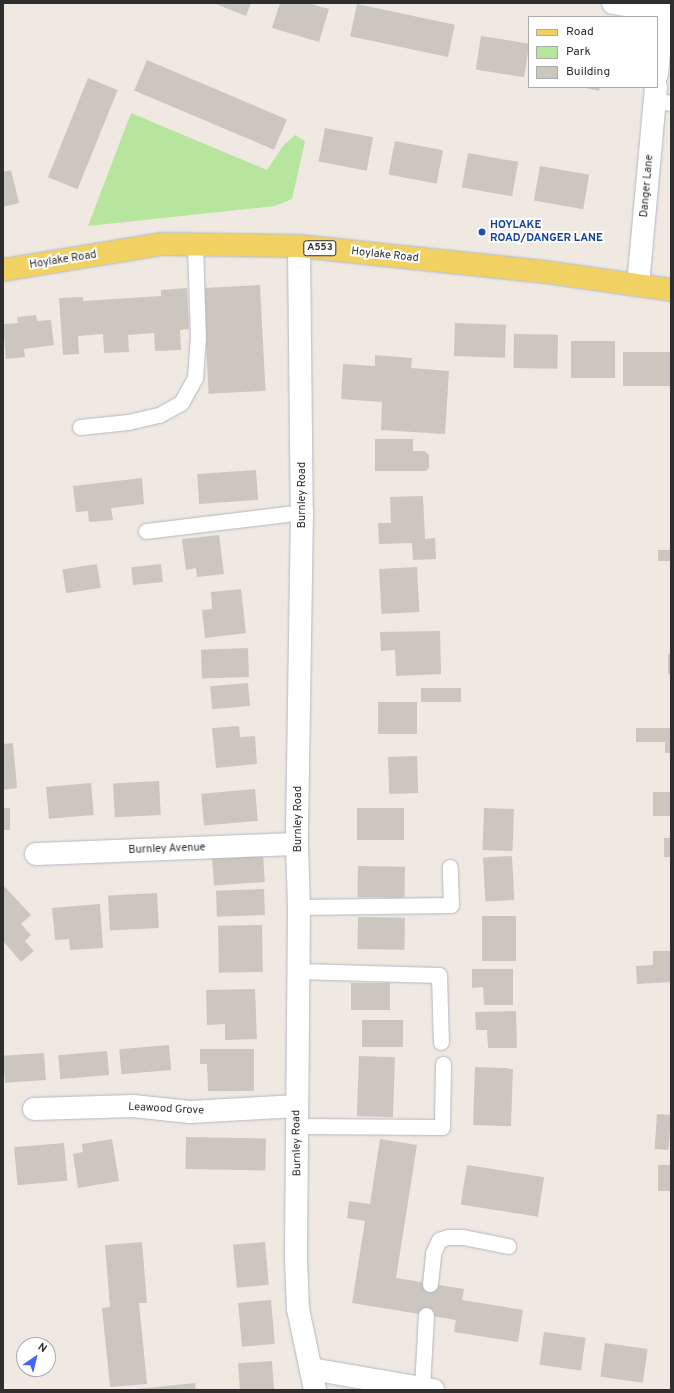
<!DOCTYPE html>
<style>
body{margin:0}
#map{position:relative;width:674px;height:1393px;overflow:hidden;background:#efe9e1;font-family:Overpass,sans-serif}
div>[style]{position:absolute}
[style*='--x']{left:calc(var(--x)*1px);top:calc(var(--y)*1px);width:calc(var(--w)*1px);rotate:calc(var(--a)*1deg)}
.green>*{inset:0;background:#b6e59e}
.building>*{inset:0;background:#cbc7bf;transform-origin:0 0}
.roads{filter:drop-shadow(0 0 1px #b4b7c1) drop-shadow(0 0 1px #b4b7c1)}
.service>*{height:15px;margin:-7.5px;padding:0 7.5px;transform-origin:7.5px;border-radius:7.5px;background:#fff}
.minor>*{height:22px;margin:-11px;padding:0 11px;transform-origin:11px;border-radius:11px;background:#fff}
.primary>*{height:22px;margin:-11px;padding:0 11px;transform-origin:11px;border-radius:11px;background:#f2d163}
.dots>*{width:11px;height:11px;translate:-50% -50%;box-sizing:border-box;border:2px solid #fff;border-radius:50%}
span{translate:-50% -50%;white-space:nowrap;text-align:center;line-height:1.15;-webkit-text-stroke:4px #fff;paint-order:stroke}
.shield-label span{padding:1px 3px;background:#fff;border:1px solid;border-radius:3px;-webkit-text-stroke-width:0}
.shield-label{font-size:10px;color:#2e2e2e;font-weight:700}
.street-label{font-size:11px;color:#2e2e2e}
.transit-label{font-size:11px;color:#164399;font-weight:700}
.left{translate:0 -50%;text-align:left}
.frame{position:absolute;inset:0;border:4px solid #2e2e2e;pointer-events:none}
.legend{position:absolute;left:528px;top:16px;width:130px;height:72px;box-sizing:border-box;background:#fff;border:1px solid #ababab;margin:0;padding:5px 7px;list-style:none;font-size:12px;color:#2e2e2e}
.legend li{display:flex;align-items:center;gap:8px;height:20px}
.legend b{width:20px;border:1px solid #ababab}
.north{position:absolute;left:16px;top:1337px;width:40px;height:40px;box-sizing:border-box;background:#fff;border:1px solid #ababab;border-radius:50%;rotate:35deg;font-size:11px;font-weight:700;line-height:16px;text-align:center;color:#2e2e2e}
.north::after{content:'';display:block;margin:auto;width:14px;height:18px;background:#4264fb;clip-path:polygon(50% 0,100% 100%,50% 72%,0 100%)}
</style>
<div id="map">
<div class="green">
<i style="clip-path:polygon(131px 113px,267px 170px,283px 146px,295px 135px,305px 141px,292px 199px,275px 206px,88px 226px)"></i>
</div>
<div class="building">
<i style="clip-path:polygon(213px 3px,251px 3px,246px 16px)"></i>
<i style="clip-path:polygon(280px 3px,308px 3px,329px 9px,319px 42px,272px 28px)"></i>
<i style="left:357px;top:4px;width:100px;height:33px;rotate:12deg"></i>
<i style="left:481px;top:36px;width:49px;height:34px;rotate:9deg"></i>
<i style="left:147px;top:60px;width:152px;height:33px;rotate:23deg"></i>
<i style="left:88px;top:78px;width:32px;height:107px;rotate:22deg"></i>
<i style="clip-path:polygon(582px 87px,600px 87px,599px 91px)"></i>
<i style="left:325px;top:128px;width:49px;height:34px;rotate:11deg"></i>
<i style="left:395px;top:141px;width:49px;height:34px;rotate:11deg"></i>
<i style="left:468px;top:153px;width:51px;height:35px;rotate:10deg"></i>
<i style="left:540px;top:166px;width:50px;height:35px;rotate:10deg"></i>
<i style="clip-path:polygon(11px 170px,19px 203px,3px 207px,3px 172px)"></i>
<i style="left:260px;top:285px;width:106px;height:57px;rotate:87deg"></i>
<i style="clip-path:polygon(187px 288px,189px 329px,180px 330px,181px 350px,155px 351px,154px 333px,128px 335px,129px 352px,104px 353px,103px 334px,78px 336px,79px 354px,63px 355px,59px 298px,83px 297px,83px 301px,161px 296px,161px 290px)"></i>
<i style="clip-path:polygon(36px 315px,37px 321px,51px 320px,54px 345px,24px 349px,25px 357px,6px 359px,3px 324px,18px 323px,17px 317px)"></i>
<i style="left:455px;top:323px;width:51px;height:33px;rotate:2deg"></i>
<i style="left:514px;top:334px;width:44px;height:34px;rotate:1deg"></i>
<i style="left:615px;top:341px;width:37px;height:44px;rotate:90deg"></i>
<i style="left:671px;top:352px;width:34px;height:48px;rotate:90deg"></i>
<i style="clip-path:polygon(375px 355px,412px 358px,411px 368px,449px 371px,445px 434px,381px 430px,382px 402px,341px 399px,343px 364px,375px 366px)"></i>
<i style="clip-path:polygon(375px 439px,413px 439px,413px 451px,425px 451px,429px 455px,429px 468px,426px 471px,375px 471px)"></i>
<i style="left:256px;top:470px;width:30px;height:59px;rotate:86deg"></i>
<i style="clip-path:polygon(142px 478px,144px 504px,111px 508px,113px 520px,89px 522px,88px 511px,76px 512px,73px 486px)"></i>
<i style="clip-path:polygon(423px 496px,425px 539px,435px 538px,436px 559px,413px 560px,412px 543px,379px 544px,378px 523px,391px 523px,390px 497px)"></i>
<i style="clip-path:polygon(219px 535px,224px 574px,197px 577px,196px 568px,186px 570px,182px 539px)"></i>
<i style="left:658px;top:550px;width:13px;height:11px"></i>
<i style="left:97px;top:564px;width:24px;height:35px;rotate:81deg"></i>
<i style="left:161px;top:564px;width:18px;height:30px;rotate:84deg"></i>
<i style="left:417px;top:567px;width:45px;height:38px;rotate:87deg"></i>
<i style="clip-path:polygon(241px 589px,246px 633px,205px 638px,202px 610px,212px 609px,211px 592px)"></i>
<i style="clip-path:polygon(440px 631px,441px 674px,396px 676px,395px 650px,381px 651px,380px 632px)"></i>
<i style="left:248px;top:648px;width:29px;height:47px;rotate:88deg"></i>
<i style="left:668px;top:654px;width:3px;height:20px"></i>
<i style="left:248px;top:683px;width:23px;height:38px;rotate:85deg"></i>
<i style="left:421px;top:688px;width:40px;height:14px"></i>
<i style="left:378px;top:702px;width:39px;height:32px"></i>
<i style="clip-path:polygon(239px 726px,240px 737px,255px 736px,257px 764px,216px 768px,212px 728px)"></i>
<i style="clip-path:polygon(636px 728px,671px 728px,671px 753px,665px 753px,665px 742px,636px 742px)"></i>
<i style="clip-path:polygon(13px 743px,17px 788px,3px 790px,3px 744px)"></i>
<i style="left:417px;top:756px;width:37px;height:29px;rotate:88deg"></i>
<i style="left:159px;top:781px;width:34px;height:46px;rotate:87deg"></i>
<i style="left:91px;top:783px;width:32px;height:45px;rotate:85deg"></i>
<i style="left:255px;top:789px;width:32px;height:54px;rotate:85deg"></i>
<i style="left:671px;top:792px;width:24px;height:18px;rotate:90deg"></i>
<i style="left:3px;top:808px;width:7px;height:22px"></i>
<i style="left:357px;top:808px;width:47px;height:32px"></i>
<i style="left:484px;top:808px;width:30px;height:42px;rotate:2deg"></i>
<i style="left:664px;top:838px;width:7px;height:19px"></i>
<i style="left:263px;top:855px;width:27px;height:51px;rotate:86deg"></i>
<i style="left:512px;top:856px;width:44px;height:29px;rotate:87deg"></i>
<i style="left:358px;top:866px;width:47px;height:31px;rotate:1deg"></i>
<i style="clip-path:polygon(3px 885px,31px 915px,21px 924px,31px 935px,25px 941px,34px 951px,21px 962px,3px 941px)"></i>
<i style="left:264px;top:889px;width:26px;height:48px;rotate:88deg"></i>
<i style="left:157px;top:893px;width:35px;height:49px;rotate:87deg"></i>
<i style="clip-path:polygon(100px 904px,103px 948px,70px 950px,69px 939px,55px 940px,52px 908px)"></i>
<i style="left:482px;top:916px;width:34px;height:45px"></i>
<i style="left:358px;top:917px;width:47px;height:32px;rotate:1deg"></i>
<i style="left:262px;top:925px;width:47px;height:44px;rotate:89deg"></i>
<i style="clip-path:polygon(653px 951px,671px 951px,671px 982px,637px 984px,636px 966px,653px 965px)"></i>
<i style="clip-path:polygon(472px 969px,513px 969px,513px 1005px,484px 1005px,483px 987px,472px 988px)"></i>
<i style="left:351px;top:983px;width:39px;height:27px"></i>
<i style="clip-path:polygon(255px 989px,257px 1039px,225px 1040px,225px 1024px,207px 1025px,206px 990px)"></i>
<i style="clip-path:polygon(516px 1011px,517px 1048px,488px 1048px,487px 1030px,476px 1030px,475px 1012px)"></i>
<i style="left:403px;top:1020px;width:27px;height:41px;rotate:90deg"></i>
<i style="left:169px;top:1045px;width:25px;height:50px;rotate:85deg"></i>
<i style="clip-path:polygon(200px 1049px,254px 1049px,254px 1091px,208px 1091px,207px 1064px,200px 1064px)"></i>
<i style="left:107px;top:1051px;width:24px;height:49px;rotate:85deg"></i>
<i style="left:44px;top:1053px;width:27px;height:41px;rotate:86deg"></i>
<i style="left:359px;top:1056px;width:36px;height:60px;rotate:2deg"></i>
<i style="left:475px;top:1067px;width:38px;height:58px;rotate:2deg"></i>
<i style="left:657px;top:1114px;width:14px;height:35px;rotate:4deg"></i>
<i style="left:186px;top:1137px;width:80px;height:32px;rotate:1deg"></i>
<i style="clip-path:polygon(112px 1139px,119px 1181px,78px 1188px,73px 1154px,83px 1152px,82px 1144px)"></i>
<i style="clip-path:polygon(380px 1139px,417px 1145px,396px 1278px,464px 1289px,462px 1300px,523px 1310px,518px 1342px,454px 1332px,456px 1320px,352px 1303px,365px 1221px,347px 1218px,349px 1201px,370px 1204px)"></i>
<i style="left:64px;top:1143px;width:38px;height:50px;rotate:85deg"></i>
<i style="left:467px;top:1165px;width:78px;height:40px;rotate:9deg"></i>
<i style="left:658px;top:1165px;width:13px;height:26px"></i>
<i style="clip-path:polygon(142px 1242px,147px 1303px,139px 1303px,147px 1384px,110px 1387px,102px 1308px,110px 1307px,105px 1245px)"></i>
<i style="left:265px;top:1242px;width:43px;height:32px;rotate:85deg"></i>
<i style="left:271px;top:1300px;width:44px;height:33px;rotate:85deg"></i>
<i style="left:544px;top:1332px;width:42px;height:33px;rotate:8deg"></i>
<i style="left:605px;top:1343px;width:43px;height:34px;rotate:8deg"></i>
<i style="left:272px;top:1361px;width:29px;height:34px;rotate:86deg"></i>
<i style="clip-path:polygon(195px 1383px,196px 1390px,137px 1390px,137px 1389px)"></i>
</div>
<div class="roads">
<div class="service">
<i style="--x:655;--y:100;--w:16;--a:11"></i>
<i style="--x:80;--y:427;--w:48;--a:-5.9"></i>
<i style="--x:128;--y:422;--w:32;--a:-13"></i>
<i style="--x:159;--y:415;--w:25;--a:-29"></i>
<i style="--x:181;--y:403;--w:29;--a:-61"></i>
<i style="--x:195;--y:378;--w:39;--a:-86"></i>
<i style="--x:198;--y:339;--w:94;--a:-91.8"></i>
<i style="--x:146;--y:531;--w:157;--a:-6.9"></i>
<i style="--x:299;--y:907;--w:152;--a:-0.8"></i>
<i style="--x:451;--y:905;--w:38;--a:-92"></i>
<i style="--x:298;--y:971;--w:141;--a:1.6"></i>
<i style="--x:439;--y:975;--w:67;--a:88.3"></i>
<i style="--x:298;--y:1126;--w:144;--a:0.4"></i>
<i style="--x:442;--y:1127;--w:63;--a:-89.1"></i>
<i style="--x:430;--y:1284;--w:31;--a:-84"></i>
<i style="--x:433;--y:1253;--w:14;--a:-65"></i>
<i style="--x:439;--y:1240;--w:9;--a:-18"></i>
<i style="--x:448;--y:1237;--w:15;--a:0"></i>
<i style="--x:463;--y:1237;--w:46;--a:11.3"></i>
<i style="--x:422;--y:1388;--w:73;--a:-86.9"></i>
</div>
<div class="minor">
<i style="--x:613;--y:3;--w:51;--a:9.1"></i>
<i style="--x:657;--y:74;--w:71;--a:-84.4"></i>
<i style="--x:299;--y:246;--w:266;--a:89.4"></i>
<i style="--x:302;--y:512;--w:332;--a:90.9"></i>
<i style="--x:297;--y:844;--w:63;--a:88.2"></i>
<i style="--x:299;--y:907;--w:351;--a:90.5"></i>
<i style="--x:296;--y:1258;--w:51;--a:87.8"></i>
<i style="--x:298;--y:1309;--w:83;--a:78.1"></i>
<i style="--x:638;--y:285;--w:199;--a:-84.8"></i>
<i style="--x:36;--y:854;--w:261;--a:-2.2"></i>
<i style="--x:34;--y:1109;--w:99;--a:-1.7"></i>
<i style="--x:133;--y:1106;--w:57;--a:6"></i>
<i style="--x:190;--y:1112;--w:107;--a:-3.2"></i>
<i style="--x:311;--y:1369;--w:124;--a:9.8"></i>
</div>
<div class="primary">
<i style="--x:3;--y:270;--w:160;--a:-9.3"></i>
<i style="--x:161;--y:244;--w:138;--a:0.8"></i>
<i style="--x:299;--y:246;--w:247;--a:6"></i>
<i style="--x:545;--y:272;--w:127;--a:8.1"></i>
</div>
</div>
<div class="dots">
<i style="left:482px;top:232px;background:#1a4fb4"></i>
</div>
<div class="shield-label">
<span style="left:320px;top:248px">A553</span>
</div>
<div class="street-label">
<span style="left:647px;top:186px;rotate:-85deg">Danger Lane</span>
<span style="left:385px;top:255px;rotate:6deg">Hoylake Road</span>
<span style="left:63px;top:260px;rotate:-9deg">Hoylake Road</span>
<span style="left:302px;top:495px;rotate:-90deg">Burnley Road</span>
<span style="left:298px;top:819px;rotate:-90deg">Burnley Road</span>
<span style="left:167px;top:849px;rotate:-2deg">Burnley Avenue</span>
<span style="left:166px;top:1109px;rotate:3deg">Leawood Grove</span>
<span style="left:297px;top:1143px;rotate:-91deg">Burnley Road</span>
</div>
<div class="transit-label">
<span class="left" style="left:490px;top:232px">HOYLAKE<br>ROAD/DANGER LANE</span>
</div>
<div class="frame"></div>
<ul class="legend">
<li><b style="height:5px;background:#f2d163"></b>Road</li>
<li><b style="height:11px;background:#b6e59e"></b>Park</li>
<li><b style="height:11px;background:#cbc7bf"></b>Building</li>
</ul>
<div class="north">N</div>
</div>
